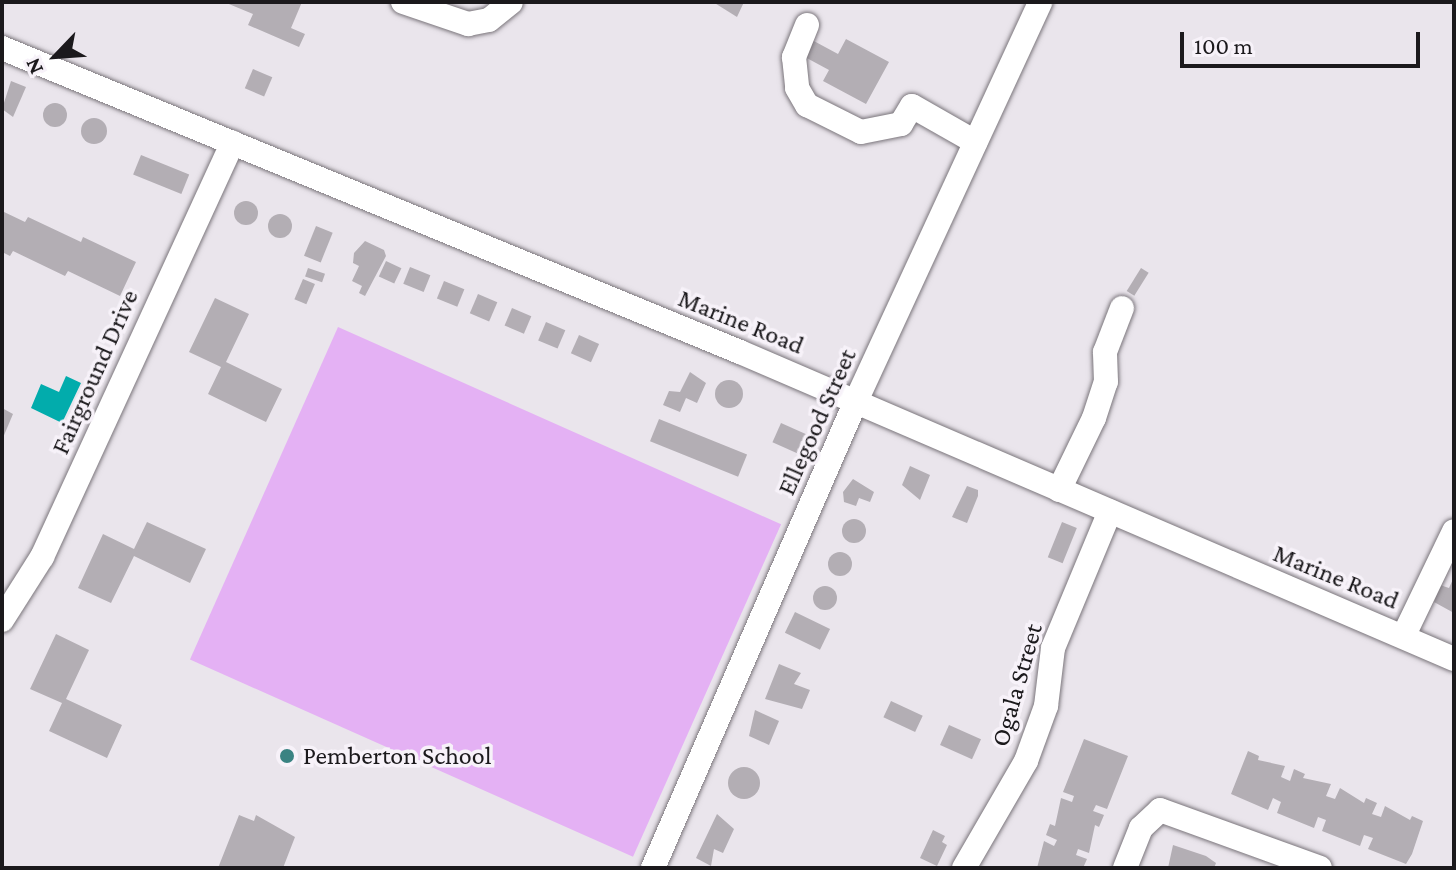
<!DOCTYPE html>
<style>
body{margin:0}
#map{position:relative;width:1456px;height:870px;overflow:hidden;background:#eae5ec;font-family:"Crimson Pro",serif}
div>[style]{position:absolute}
[style*='--x']{left:calc(var(--x)*1px);top:calc(var(--y)*1px);width:calc(var(--w)*1px);rotate:calc(var(--a)*1deg)}
.green>*{inset:0;background:#e4b1f4;transform-origin:0 0}
.water>*{inset:0;background:#02acac}
.building>*{inset:0;background:#b3aeb4;transform-origin:0 0}
.round{border-radius:50%}
.roads{filter:drop-shadow(0 0 2px #7a757b) drop-shadow(0 0 2px #7a757b)}
.minor>*{height:24px;margin:-12px;padding:0 12px;transform-origin:12px;border-radius:12px;background:#fff}
.dots>*{width:22px;height:22px;translate:-50% -50%;box-sizing:border-box;border:4px solid #f7f2f9;border-radius:50%}
span{translate:-50% -50%;white-space:nowrap;text-align:center;line-height:1.15;-webkit-text-stroke:7px #f7f2f9;paint-order:stroke}
.street-label{font-size:26px;color:#1b191c}
.poi-label{font-size:26px;color:#1b191c}
.left{translate:0 -50%;text-align:left}
.frame{position:absolute;inset:0;border:4px solid #1b191c;pointer-events:none}
.north{position:absolute;left:16px;top:16px;width:80px;height:80px;-webkit-text-stroke:6px #f7f2f9;paint-order:stroke;rotate:245deg;font-size:22px;font-weight:700;line-height:32px;text-align:center;color:#1b191c}
.north::after{content:'';display:block;margin:auto;width:28px;height:36px;background:#1b191c;clip-path:polygon(50% 0,100% 100%,50% 72%,0 100%)}
.scale{position:absolute;left:1180px;top:32px;width:240px;height:36px;box-sizing:border-box;border:4px solid #1b191c;border-top:0;padding-left:10px;font-size:24px;line-height:28px;white-space:nowrap;color:#1b191c;-webkit-text-stroke:6px #f7f2f9;paint-order:stroke}
</style>
<div id="map">
<div class="green">
<i style="left:338px;top:327px;width:485px;height:364px;rotate:24deg"></i>
</div>
<div class="water">
<i style="clip-path:polygon(66px 376px,81px 383px,62px 423px,31px 408px,41px 384px,59px 392px)"></i>
</div>
<div class="building">
<i style="clip-path:polygon(224px 2px,302px 2px,291px 28px,305px 34px,299px 47px,248px 25px,253px 14px)"></i>
<i style="clip-path:polygon(713px 2px,744px 2px,737px 17px)"></i>
<i style="clip-path:polygon(846px 39px,889px 62px,866px 104px,823px 81px,829px 70px,803px 56px,812px 40px,838px 54px)"></i>
<i style="left:253px;top:69px;width:21px;height:21px;rotate:23deg"></i>
<i style="clip-path:polygon(11px 81px,26px 87px,13px 117px,2px 109px)"></i>
<i class="round" style="left:43px;top:103px;width:24px;height:24px"></i>
<i class="round" style="left:81px;top:118px;width:26px;height:26px"></i>
<i style="left:141px;top:155px;width:52px;height:21px;rotate:22deg"></i>
<i class="round" style="left:234px;top:201px;width:24px;height:24px"></i>
<i style="clip-path:polygon(2px 211px,25px 222px,28px 217px,81px 242px,83px 237px,136px 262px,120px 296px,68px 271px,65px 276px,13px 251px,10px 256px,2px 252px)"></i>
<i class="round" style="left:268px;top:214px;width:24px;height:24px"></i>
<i style="left:316px;top:226px;width:18px;height:32px;rotate:22deg"></i>
<i style="clip-path:polygon(365px 241px,384px 250px,386px 256px,365px 296px,359px 293px,362px 286px,352px 281px,359px 266px,353px 263px,354px 253px)"></i>
<i style="left:386px;top:261px;width:17px;height:17px;rotate:25deg"></i>
<i style="left:410px;top:267px;width:22px;height:18px;rotate:22deg"></i>
<i style="left:308px;top:268px;width:18px;height:9px;rotate:19deg"></i>
<i style="left:1141px;top:268px;width:9px;height:27px;rotate:32deg"></i>
<i style="left:303px;top:279px;width:13px;height:22px;rotate:23deg"></i>
<i style="left:444px;top:281px;width:22px;height:19px;rotate:22deg"></i>
<i style="left:478px;top:294px;width:21px;height:21px;rotate:23deg"></i>
<i style="clip-path:polygon(215px 298px,249px 314px,226px 362px,282px 389px,266px 422px,208px 394px,221px 367px,189px 352px)"></i>
<i style="left:512px;top:308px;width:21px;height:19px;rotate:23deg"></i>
<i style="left:546px;top:322px;width:21px;height:20px;rotate:23deg"></i>
<i style="left:579px;top:335px;width:22px;height:20px;rotate:24deg"></i>
<i style="clip-path:polygon(690px 372px,706px 383px,697px 403px,686px 398px,680px 412px,663px 405px,669px 391px,680px 392px)"></i>
<i class="round" style="left:715px;top:380px;width:28px;height:28px"></i>
<i style="clip-path:polygon(2px 408px,13px 414px,2px 440px)"></i>
<i style="left:659px;top:419px;width:95px;height:24px;rotate:22deg"></i>
<i style="left:781px;top:423px;width:35px;height:21px;rotate:24deg"></i>
<i style="clip-path:polygon(910px 466px,930px 475px,920px 500px,902px 485px)"></i>
<i style="clip-path:polygon(853px 479px,874px 492px,870px 502px,859px 498px,856px 506px,844px 502px,843px 492px)"></i>
<i style="clip-path:polygon(967px 486px,978px 490px,978px 496px,967px 523px,952px 517px)"></i>
<i class="round" style="left:842px;top:519px;width:24px;height:24px"></i>
<i style="clip-path:polygon(147px 522px,206px 549px,190px 583px,134px 556px,111px 603px,78px 588px,103px 534px,134px 549px)"></i>
<i style="left:1062px;top:522px;width:16px;height:38px;rotate:22deg"></i>
<i class="round" style="left:828px;top:552px;width:24px;height:24px"></i>
<i style="clip-path:polygon(1454px 577px,1454px 613px,1434px 602px,1440px 585px,1449px 588px)"></i>
<i class="round" style="left:813px;top:586px;width:24px;height:24px"></i>
<i style="left:795px;top:612px;width:39px;height:23px;rotate:26deg"></i>
<i style="clip-path:polygon(56px 634px,89px 650px,66px 699px,122px 725px,107px 758px,49px 731px,62px 703px,30px 689px)"></i>
<i style="clip-path:polygon(779px 664px,801px 673px,794px 684px,810px 690px,802px 709px,765px 699px)"></i>
<i style="left:891px;top:701px;width:35px;height:18px;rotate:25deg"></i>
<i style="clip-path:polygon(755px 710px,779px 721px,769px 745px,749px 736px)"></i>
<i style="left:949px;top:725px;width:35px;height:22px;rotate:24deg"></i>
<i style="clip-path:polygon(1084px 739px,1128px 756px,1107px 809px,1096px 805px,1093px 811px,1104px 815px,1099px 827px,1095px 825px,1089px 853px,1078px 849px,1076px 855px,1087px 859px,1083px 868px,1037px 868px,1044px 841px,1054px 846px,1057px 840px,1046px 835px,1050px 824px,1055px 826px,1061px 798px,1072px 802px,1074px 796px,1063px 792px)"></i>
<i style="clip-path:polygon(1248px 751px,1259px 756px,1258px 760px,1285px 766px,1281px 777px,1290px 781px,1294px 769px,1305px 774px,1303px 778px,1331px 784px,1326px 796px,1335px 799px,1340px 788px,1364px 803px,1366px 798px,1377px 803px,1372px 814px,1381px 817px,1385px 806px,1410px 820px,1412px 816px,1423px 821px,1412px 854px,1406px 864px,1368px 849px,1373px 838px,1364px 835px,1360px 846px,1322px 831px,1326px 820px,1318px 817px,1314px 828px,1277px 813px,1281px 802px,1273px 798px,1268px 810px,1231px 794px)"></i>
<i class="round" style="left:728px;top:767px;width:32px;height:32px"></i>
<i style="clip-path:polygon(717px 814px,734px 829px,723px 853px,714px 849px,711px 866px,696px 858px)"></i>
<i style="clip-path:polygon(239px 815px,254px 821px,256px 815px,295px 837px,283px 868px,218px 868px)"></i>
<i style="clip-path:polygon(933px 830px,945px 836px,942px 842px,947px 845px,937px 866px,920px 858px)"></i>
<i style="clip-path:polygon(1173px 845px,1206px 856px,1216px 863px,1214px 868px,1168px 868px)"></i>
</div>
<div class="roads">
<div class="minor">
<i style="--x:403;--y:2;--w:69;--a:18.7"></i>
<i style="--x:468;--y:24;--w:21;--a:-11"></i>
<i style="--x:489;--y:20;--w:28;--a:-39"></i>
<i style="--x:807;--y:25;--w:35;--a:112"></i>
<i style="--x:794;--y:57;--w:31;--a:84"></i>
<i style="--x:797;--y:88;--w:20;--a:60"></i>
<i style="--x:807;--y:105;--w:60;--a:26.6"></i>
<i style="--x:861;--y:132;--w:41;--a:-11.3"></i>
<i style="--x:901;--y:124;--w:21;--a:-59"></i>
<i style="--x:912;--y:106;--w:73;--a:29.7"></i>
<i style="--x:2;--y:48;--w:798;--a:22.39"></i>
<i style="--x:740;--y:352;--w:777;--a:23.27"></i>
<i style="--x:1059;--y:490;--w:80;--a:-64.1"></i>
<i style="--x:1094;--y:418;--w:38;--a:-72"></i>
<i style="--x:1106;--y:382;--w:30;--a:-92"></i>
<i style="--x:1105;--y:352;--w:47;--a:-68.9"></i>
<i style="--x:2;--y:620;--w:75;--a:-57.6"></i>
<i style="--x:42;--y:557;--w:456;--a:-65.3"></i>
<i style="--x:1404;--y:635;--w:115;--a:-64.3"></i>
<i style="--x:653;--y:868;--w:509;--a:-66.51"></i>
<i style="--x:856;--y:401;--w:439;--a:-65.2"></i>
<i style="--x:964;--y:868;--w:124;--a:-59.9"></i>
<i style="--x:1026;--y:761;--w:59;--a:-70"></i>
<i style="--x:1046;--y:706;--w:58;--a:-83.1"></i>
<i style="--x:1053;--y:648;--w:148;--a:-67.4"></i>
<i style="--x:1125;--y:868;--w:43;--a:-68.2"></i>
<i style="--x:1141;--y:828;--w:26;--a:-43"></i>
<i style="--x:1160;--y:810;--w:170;--a:19.9"></i>
</div>
</div>
<div class="dots">
<i style="left:287px;top:756px;background:#3a8382"></i>
</div>
<div class="street-label">
<span style="left:741px;top:322px;rotate:22deg">Marine Road</span>
<span style="left:95px;top:372px;rotate:-66deg">Fairground Drive</span>
<span style="left:817px;top:422px;rotate:-66deg">Ellegood Street</span>
<span style="left:1336px;top:577px;rotate:22deg">Marine Road</span>
<span style="left:1017px;top:685px;rotate:-74deg">Ogala Street</span>
</div>
<div class="poi-label">
<span class="left" style="left:303px;top:756px">Pemberton School</span>
</div>
<div class="frame"></div>
<div class="north">N</div>
<div class="scale">100 m</div>
</div>
